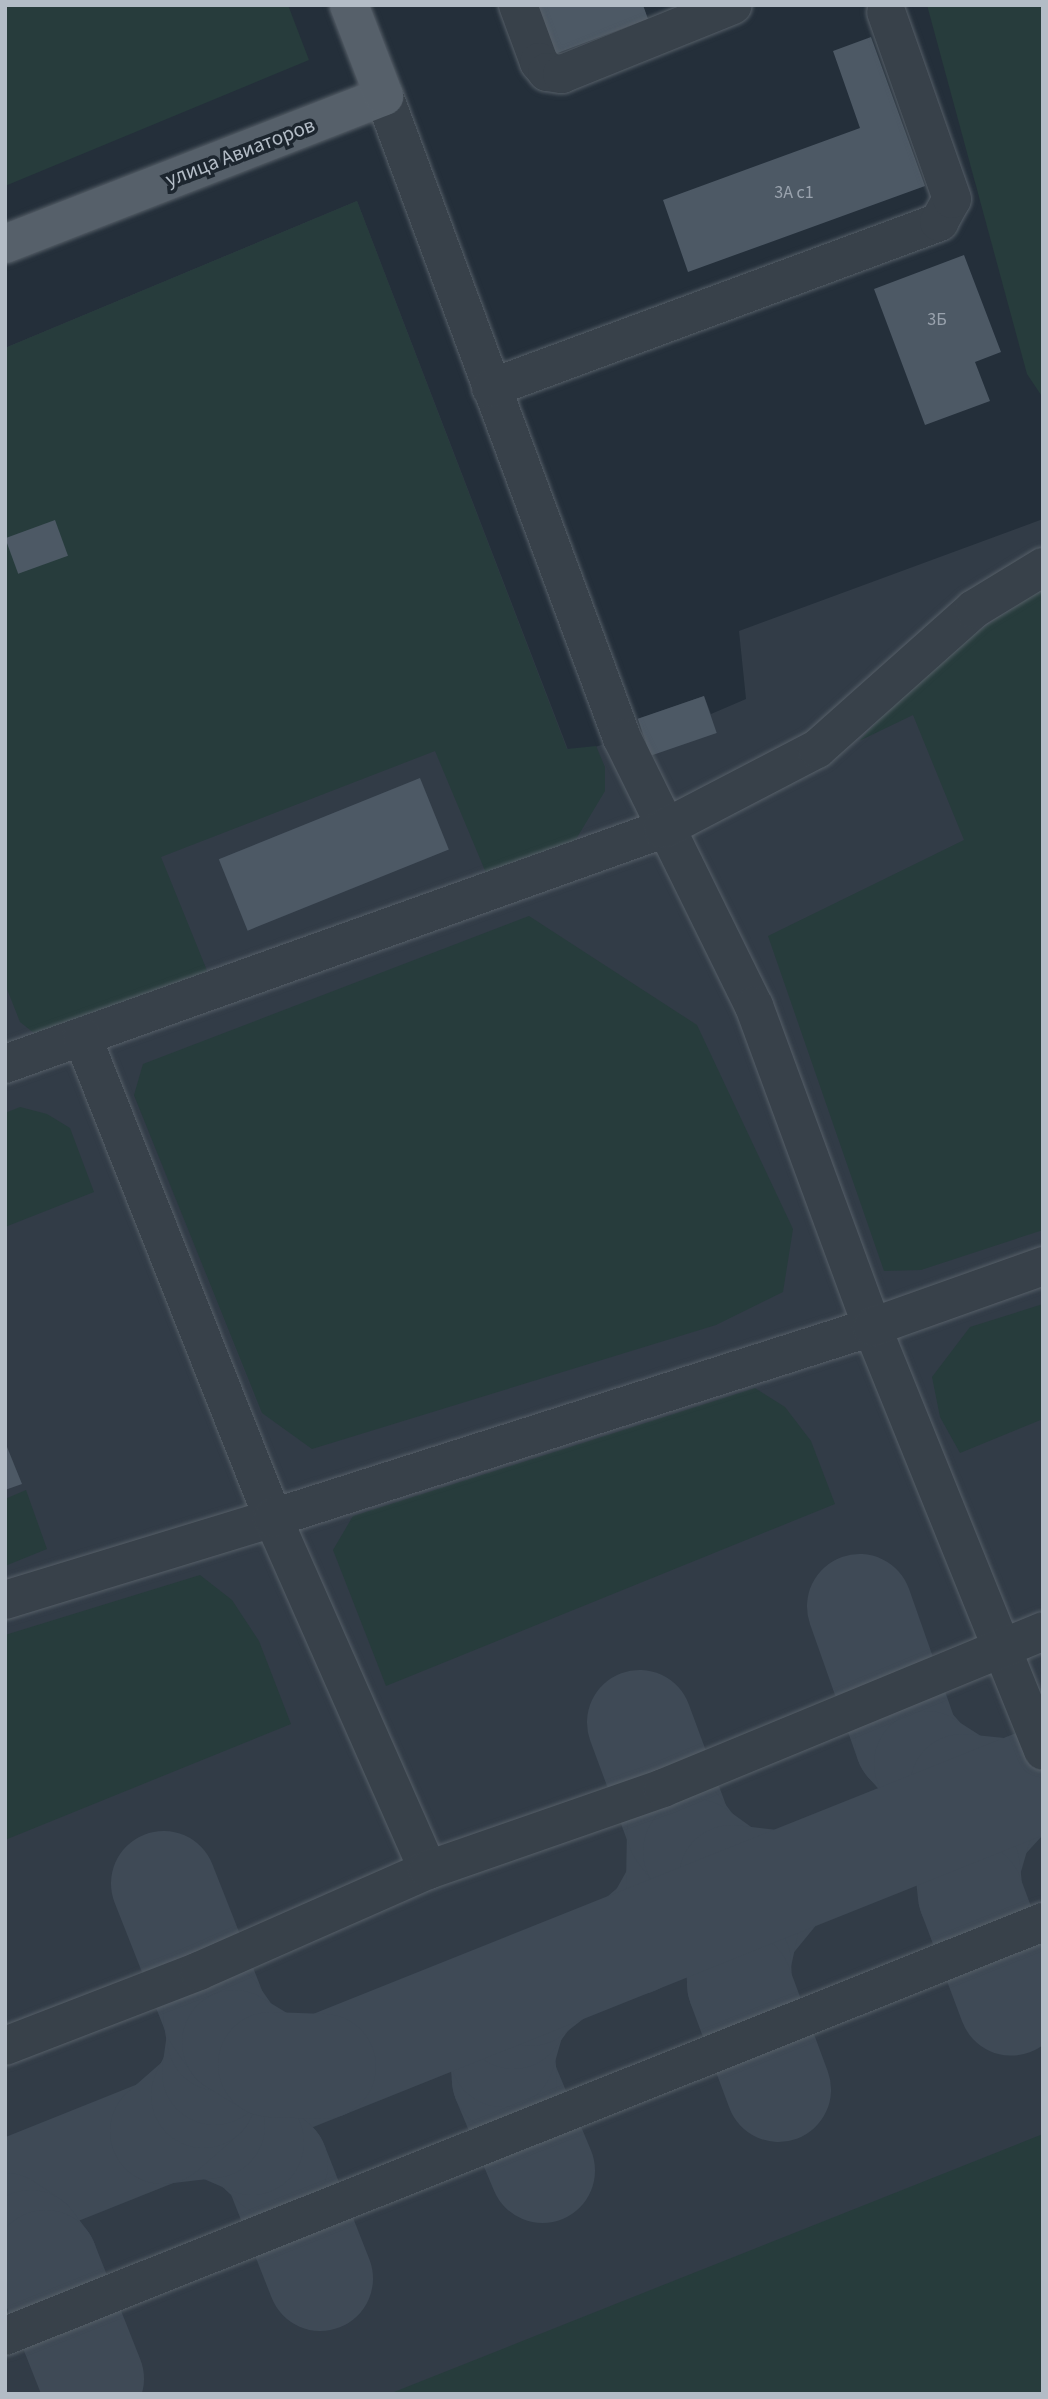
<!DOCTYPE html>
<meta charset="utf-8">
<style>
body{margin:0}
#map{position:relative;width:1048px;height:2399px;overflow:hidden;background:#242f3a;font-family:"Source Sans 3",sans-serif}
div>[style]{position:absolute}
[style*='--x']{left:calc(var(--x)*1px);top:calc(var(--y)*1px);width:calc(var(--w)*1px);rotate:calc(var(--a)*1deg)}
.airport>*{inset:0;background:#323c47}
.green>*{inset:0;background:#273c3c}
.taxiway>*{height:105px;margin:-52.5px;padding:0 52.5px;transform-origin:52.5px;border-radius:52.5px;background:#3f4a56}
.building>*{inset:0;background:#4d5965;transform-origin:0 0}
.roads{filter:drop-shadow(0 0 2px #565f68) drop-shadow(0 0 2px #565f68)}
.minor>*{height:38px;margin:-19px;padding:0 19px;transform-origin:19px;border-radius:19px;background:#38414a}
.major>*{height:38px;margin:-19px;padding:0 19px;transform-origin:19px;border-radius:19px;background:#56606a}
span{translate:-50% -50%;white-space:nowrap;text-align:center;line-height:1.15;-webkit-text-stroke:7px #1d262f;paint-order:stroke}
.number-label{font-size:18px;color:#9aa3ae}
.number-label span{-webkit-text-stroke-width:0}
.street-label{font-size:21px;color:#b3bcc6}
.frame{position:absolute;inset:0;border:7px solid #b3bcc6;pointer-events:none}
</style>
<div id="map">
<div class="airport">
<i style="clip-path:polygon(357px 201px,570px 755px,642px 732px,638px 719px,704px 696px,711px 714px,746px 699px,739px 631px,1043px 519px,1043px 2394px,5px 2394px,5px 348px)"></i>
</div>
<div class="green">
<i style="clip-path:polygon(5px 5px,288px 5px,309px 60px,5px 186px)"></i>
<i style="clip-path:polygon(927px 5px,1043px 5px,1043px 398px,1027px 374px)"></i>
<i style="clip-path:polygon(357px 201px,567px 749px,596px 746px,605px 767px,605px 791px,575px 841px,486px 873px,435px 751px,161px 857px,208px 973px,39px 1037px,20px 1022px,5px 984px,5px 348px)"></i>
<i style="clip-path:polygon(1043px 588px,1043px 1230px,921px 1270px,884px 1271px,768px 936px,964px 840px,913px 715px,859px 741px,929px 663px)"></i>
<i style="clip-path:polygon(529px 916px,697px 1025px,793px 1229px,783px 1292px,716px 1325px,312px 1449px,262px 1413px,134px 1095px,143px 1064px)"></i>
<i style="clip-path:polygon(20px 1107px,47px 1114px,70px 1128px,94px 1192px,5px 1227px,5px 1113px)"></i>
<i style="clip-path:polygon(1043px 1304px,1043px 1419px,960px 1453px,940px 1417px,932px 1377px,970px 1327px)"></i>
<i style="clip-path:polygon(755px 1388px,785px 1407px,811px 1441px,835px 1504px,386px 1686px,333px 1550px,353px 1516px)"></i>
<i style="clip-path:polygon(26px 1490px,47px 1549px,5px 1566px,5px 1499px)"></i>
<i style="clip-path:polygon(200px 1575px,232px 1600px,259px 1641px,291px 1724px,5px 1840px,5px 1635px)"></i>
<i style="clip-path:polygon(1043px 2134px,1043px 2394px,389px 2394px)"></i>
</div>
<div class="taxiway">
<i style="--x:859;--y:1606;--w:144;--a:70.6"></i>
<i style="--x:907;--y:1742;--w:28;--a:48"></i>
<i style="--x:926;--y:1763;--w:43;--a:32.6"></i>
<i style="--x:962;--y:1786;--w:49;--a:5.8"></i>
<i style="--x:1011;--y:1791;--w:47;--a:132.4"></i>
<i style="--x:979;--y:1826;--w:43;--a:106.3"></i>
<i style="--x:967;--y:1867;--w:27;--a:84"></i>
<i style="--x:970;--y:1894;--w:116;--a:69.4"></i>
<i style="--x:639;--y:1722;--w:115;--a:69.7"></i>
<i style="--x:163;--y:1883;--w:142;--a:68.5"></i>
<i style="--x:634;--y:1942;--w:32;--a:-41"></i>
<i style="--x:658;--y:1921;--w:41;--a:-60.9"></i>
<i style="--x:678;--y:1885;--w:55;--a:-89"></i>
<i style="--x:679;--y:1830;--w:26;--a:53"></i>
<i style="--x:695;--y:1851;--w:44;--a:35.8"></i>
<i style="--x:731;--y:1877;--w:51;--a:6.7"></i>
<i style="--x:782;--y:1883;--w:58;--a:129.4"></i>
<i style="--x:745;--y:1928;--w:35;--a:102"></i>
<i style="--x:738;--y:1962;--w:22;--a:87"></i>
<i style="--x:739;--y:1984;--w:112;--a:69.6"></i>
<i style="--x:542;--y:2170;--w:99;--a:-112.7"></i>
<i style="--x:504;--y:2079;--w:25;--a:-95"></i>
<i style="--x:502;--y:2054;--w:40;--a:-74"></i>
<i style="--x:513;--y:2016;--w:29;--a:-54"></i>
<i style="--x:530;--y:1993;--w:31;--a:-38"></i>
<i style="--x:5;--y:2193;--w:1118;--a:-21.79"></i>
<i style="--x:5;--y:2225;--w:30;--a:34"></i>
<i style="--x:30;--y:2242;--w:25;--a:53"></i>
<i style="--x:45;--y:2262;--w:125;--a:68.4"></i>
<i style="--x:320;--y:2278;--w:123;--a:-111.5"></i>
<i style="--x:275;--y:2164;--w:33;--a:-137"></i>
<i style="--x:251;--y:2142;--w:43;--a:-156.4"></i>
<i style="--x:212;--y:2125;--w:50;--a:173.2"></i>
<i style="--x:162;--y:2131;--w:55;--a:-41.3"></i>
<i style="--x:203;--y:2095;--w:25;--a:-64"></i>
<i style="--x:214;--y:2072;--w:34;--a:-82"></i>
<i style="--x:219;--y:2038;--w:23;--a:-100"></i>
<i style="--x:215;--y:2015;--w:33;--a:55"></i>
<i style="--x:234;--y:2042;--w:42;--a:31.4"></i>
<i style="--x:270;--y:2064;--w:53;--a:2.2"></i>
</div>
<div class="building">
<i style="clip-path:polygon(537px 5px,643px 5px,648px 19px,555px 54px)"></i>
<i style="clip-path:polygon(871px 37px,925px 186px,688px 272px,663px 200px,860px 128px,833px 51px)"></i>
<i style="clip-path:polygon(964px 255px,1001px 352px,975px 362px,990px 401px,925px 425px,874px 289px)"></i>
<i style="left:55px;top:520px;width:38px;height:53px;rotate:70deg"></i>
<i style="left:704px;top:696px;width:39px;height:70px;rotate:71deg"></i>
<i style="left:420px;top:778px;width:77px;height:217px;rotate:68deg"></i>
<i style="clip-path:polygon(5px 1442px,22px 1484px,5px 1490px)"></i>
</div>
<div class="roads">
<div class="minor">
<i style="--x:518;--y:5;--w:61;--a:69.8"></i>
<i style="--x:539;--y:62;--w:13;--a:51"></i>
<i style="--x:547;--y:72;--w:15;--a:8"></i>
<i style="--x:562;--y:74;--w:184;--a:-22"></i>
<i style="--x:384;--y:96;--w:685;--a:69.66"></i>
<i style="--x:622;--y:738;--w:299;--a:63.8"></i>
<i style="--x:754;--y:1006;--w:342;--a:69.8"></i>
<i style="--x:872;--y:1327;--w:457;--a:68"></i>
<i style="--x:491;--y:388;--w:478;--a:-20.3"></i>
<i style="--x:939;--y:222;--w:26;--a:-61"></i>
<i style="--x:952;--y:199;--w:198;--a:-109.4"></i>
<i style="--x:5;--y:1064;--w:699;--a:-19.65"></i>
<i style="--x:663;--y:829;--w:174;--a:-27.5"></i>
<i style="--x:817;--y:749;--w:210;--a:-41.7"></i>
<i style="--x:974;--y:609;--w:81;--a:-31.3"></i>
<i style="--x:5;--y:1600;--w:280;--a:-17"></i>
<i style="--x:273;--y:1518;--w:518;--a:-111.62"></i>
<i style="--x:428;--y:1870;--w:385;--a:-113.8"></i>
<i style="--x:273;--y:1518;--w:629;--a:-17.69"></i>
<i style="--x:872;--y:1327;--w:182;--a:-19.6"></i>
<i style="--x:5;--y:2046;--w:208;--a:-21.1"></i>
<i style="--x:199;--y:1971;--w:250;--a:-23.8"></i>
<i style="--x:428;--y:1870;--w:249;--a:-19.2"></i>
<i style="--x:663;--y:1788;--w:411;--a:-22.4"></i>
<i style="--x:5;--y:2336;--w:1118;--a:-21.74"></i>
</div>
<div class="major">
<i style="--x:5;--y:244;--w:407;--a:-21.3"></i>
<i style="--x:384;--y:96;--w:97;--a:-111"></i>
</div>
</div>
<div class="number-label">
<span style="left:794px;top:193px">3А с1</span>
<span style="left:937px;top:320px">3Б</span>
</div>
<div class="street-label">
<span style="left:240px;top:152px;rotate:-21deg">улица Авиаторов</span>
</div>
<div class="frame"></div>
</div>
